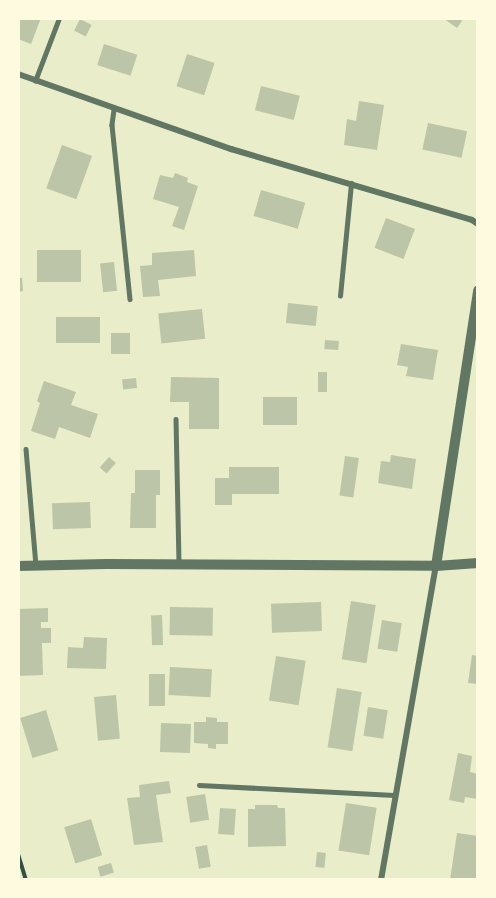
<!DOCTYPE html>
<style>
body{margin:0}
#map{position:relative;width:496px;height:898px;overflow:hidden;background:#e9edc9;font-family:Poppins,sans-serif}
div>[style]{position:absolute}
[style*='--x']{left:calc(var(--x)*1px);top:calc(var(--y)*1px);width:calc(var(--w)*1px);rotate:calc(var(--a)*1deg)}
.building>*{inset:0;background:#bcc5a7;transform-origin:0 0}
.path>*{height:4px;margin:-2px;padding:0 2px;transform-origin:2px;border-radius:2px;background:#344e41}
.service>*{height:4.5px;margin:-2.25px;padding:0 2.25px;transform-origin:2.25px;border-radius:2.25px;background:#617663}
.minor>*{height:6px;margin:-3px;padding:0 3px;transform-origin:3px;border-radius:3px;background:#617663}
.tertiary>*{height:10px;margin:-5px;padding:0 5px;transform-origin:5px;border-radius:5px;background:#617663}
span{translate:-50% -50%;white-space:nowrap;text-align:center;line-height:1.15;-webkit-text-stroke:5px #fefae0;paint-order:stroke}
.frame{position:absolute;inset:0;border:20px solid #fefae0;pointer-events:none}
</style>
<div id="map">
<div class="building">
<i style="clip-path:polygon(18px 18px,41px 18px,31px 44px,18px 39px)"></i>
<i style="clip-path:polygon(443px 18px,464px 18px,457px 28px)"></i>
<i style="left:80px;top:19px;width:13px;height:13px;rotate:27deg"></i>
<i style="left:104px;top:44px;width:35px;height:22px;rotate:18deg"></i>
<i style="left:187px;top:54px;width:29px;height:34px;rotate:18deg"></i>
<i style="left:261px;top:86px;width:40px;height:25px;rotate:14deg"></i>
<i style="clip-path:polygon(359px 101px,384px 105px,377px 150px,344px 145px,347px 119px,356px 121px)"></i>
<i style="left:428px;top:123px;width:40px;height:27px;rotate:12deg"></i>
<i style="left:62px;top:145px;width:32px;height:46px;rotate:20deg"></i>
<i style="clip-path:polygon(175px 173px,188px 178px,187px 182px,198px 186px,184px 230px,172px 226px,179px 207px,153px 199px,160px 175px,173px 178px)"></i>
<i style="left:261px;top:190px;width:46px;height:27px;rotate:16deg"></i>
<i style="left:386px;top:218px;width:31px;height:32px;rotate:21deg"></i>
<i style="left:37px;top:250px;width:44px;height:32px"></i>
<i style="clip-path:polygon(194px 250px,196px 276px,158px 280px,160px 296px,143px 297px,140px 266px,152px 265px,152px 253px)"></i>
<i style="left:114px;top:262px;width:29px;height:14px;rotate:84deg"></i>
<i style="clip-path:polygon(18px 278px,22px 278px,23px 291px,18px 292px)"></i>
<i style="left:288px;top:303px;width:30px;height:20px;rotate:6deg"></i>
<i style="left:202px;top:309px;width:30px;height:44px;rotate:84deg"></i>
<i style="left:100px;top:317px;width:26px;height:44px;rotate:90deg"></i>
<i style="left:111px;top:333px;width:19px;height:21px"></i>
<i style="left:325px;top:340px;width:14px;height:9px;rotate:4deg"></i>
<i style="clip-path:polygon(401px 344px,438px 350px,433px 380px,406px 376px,408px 367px,397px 365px)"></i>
<i style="left:318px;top:372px;width:9px;height:20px"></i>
<i style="clip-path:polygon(171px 377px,219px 378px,219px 429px,189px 429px,189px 402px,170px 402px)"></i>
<i style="left:136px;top:378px;width:10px;height:14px;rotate:84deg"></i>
<i style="clip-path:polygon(44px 381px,76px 392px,71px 405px,98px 414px,90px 438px,59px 427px,55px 439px,31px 431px,40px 403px,37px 401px)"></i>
<i style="left:263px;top:397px;width:34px;height:28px"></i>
<i style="clip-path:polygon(391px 455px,416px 459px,412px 489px,378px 483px,381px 461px,390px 462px)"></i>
<i style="left:345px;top:456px;width:14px;height:40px;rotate:8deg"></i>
<i style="left:109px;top:457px;width:9px;height:14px;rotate:41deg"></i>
<i style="clip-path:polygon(229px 467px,279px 467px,279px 494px,232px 494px,232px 505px,215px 505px,215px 478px,229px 478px)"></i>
<i style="clip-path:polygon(135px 470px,160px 470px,160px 495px,156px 495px,156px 528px,130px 528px,131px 493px,135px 493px)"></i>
<i style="left:90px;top:502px;width:26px;height:38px;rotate:88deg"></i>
<i style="left:351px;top:601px;width:25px;height:59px;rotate:9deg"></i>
<i style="left:321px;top:602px;width:29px;height:50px;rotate:88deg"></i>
<i style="left:170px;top:607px;width:43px;height:28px;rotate:1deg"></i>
<i style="clip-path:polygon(48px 608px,48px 622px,41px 622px,41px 628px,51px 628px,51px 643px,42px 643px,43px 675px,18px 676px,18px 609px)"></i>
<i style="left:162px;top:615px;width:30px;height:11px;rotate:88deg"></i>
<i style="left:382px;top:620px;width:20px;height:29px;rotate:9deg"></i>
<i style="clip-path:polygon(84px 637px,107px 638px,106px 669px,67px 668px,68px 647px,83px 648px)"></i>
<i style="clip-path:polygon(472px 655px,478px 656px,478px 684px,468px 683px)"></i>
<i style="left:276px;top:656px;width:30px;height:45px;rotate:9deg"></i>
<i style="left:170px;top:667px;width:42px;height:28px;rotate:3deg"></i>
<i style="left:149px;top:674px;width:16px;height:32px"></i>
<i style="left:337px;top:688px;width:25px;height:60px;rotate:9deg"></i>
<i style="left:116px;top:695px;width:44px;height:22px;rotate:85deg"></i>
<i style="left:368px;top:707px;width:20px;height:29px;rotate:9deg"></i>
<i style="left:46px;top:710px;width:42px;height:27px;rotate:73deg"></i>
<i style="clip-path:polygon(206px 717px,217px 718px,217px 722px,228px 722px,228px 744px,216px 744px,216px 749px,208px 748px,208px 744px,194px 743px,194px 722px,206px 722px)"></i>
<i style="left:161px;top:723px;width:30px;height:29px;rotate:2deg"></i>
<i style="clip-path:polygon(458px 753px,472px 756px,470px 772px,478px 774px,478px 799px,465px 797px,464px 803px,449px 800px)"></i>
<i style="clip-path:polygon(169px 781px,171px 793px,156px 795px,163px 842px,134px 845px,127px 798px,140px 797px,139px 785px)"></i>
<i style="left:205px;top:794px;width:26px;height:19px;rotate:81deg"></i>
<i style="left:346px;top:803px;width:31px;height:48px;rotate:9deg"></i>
<i style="clip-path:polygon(255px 805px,277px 805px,278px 808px,285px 808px,286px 846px,248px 847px,248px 809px,255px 809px)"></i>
<i style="left:220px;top:808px;width:16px;height:26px;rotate:4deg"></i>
<i style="left:91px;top:819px;width:38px;height:28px;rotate:73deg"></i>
<i style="clip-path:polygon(457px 833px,478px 836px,478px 880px,450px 880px)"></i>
<i style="left:207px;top:845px;width:22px;height:12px;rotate:80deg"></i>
<i style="left:317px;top:852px;width:9px;height:15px;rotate:6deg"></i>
<i style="left:111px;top:863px;width:10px;height:14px;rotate:73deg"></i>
</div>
<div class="path">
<i style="--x:18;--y:854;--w:27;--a:73"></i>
</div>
<div class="service">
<i style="--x:35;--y:81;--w:67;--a:-69.1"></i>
<i style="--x:114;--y:110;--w:15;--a:98"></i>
<i style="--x:112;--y:125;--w:175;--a:84.1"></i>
<i style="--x:340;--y:296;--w:113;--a:-84.4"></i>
<i style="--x:176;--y:419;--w:144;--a:88.8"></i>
<i style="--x:26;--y:449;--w:116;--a:85.1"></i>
<i style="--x:199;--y:785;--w:195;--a:2.9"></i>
</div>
<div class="minor">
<i style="--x:18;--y:74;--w:226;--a:19.4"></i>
<i style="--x:231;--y:149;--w:251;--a:16.4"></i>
<i style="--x:472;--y:220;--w:7;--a:34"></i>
<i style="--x:381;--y:880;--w:319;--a:-80.1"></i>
</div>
<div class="tertiary">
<i style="--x:18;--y:566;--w:88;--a:-1.3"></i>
<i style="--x:106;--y:564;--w:330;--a:0.3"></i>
<i style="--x:436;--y:566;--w:42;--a:-4.1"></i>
<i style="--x:436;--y:566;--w:279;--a:-81.3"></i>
</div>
<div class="frame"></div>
</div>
